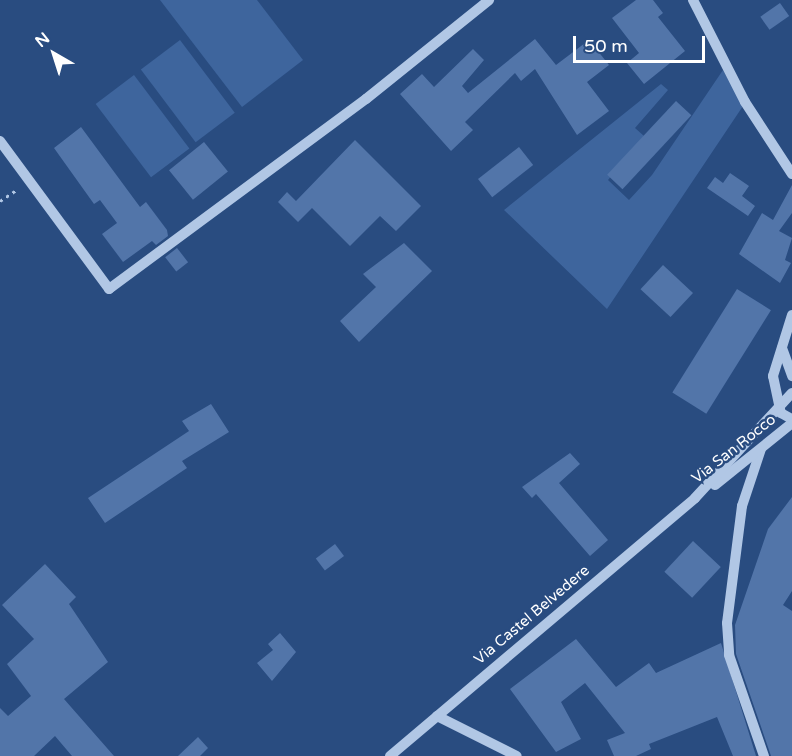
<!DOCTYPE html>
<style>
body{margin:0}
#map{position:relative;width:792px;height:756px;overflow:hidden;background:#294c80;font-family:"Varela Round",sans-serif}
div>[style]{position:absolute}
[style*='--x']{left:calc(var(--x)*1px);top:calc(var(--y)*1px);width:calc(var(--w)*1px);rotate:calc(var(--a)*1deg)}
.green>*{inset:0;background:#3e659d;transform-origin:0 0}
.building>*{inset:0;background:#5275a9;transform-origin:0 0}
.path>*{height:3px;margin-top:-1.5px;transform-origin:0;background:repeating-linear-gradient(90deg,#b1c7e5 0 3px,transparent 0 7.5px)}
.minor>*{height:10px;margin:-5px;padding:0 5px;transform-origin:5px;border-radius:5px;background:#b1c7e5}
span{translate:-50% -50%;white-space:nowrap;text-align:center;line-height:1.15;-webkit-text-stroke:5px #294c80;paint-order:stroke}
.street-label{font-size:15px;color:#fff}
.north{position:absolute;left:24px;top:24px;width:60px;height:60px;-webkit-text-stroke:4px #294c80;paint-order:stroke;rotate:321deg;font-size:16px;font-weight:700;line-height:24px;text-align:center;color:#fff}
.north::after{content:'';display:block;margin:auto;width:21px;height:27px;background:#fff;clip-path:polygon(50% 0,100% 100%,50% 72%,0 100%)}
.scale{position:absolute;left:573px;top:36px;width:132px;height:27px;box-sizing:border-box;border:3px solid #fff;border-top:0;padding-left:8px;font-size:18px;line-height:21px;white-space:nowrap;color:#fff;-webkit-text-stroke:4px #294c80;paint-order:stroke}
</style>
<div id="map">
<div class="green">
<i style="clip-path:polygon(160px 0,257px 0,303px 60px,242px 107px)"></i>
<i style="left:180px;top:40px;width:91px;height:49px;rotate:53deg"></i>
<i style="clip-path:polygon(723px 70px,743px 106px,607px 309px,504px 210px,661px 84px,668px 90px,635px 128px,644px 136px,608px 180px,629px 200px,652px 175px)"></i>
<i style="left:134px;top:75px;width:92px;height:48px;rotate:53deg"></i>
</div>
<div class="building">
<i style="clip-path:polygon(636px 0,653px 0,663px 13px,658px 17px,685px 51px,644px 84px,627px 63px,639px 53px,612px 18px)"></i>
<i style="left:780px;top:3px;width:16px;height:24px;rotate:55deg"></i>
<i style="clip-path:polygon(535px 39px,556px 65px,589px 40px,609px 65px,587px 82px,609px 111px,577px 135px,535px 69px,521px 81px,515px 73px,465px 122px,473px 130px,451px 151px,400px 94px,422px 74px,434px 87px,473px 49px,484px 60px,462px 86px,468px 93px)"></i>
<i style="left:676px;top:101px;width:21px;height:101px;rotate:43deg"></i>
<i style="clip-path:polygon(81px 127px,140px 207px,146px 202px,167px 230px,168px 236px,156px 245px,152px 241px,123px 262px,102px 234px,117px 223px,100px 200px,94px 204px,54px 148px)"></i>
<i style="clip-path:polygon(355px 140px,421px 206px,396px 231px,380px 216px,350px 246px,312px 208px,298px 222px,278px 202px,287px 192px,296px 201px)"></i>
<i style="left:204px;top:142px;width:38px;height:45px;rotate:51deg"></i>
<i style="left:519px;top:147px;width:23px;height:52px;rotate:52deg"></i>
<i style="clip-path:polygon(730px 173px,749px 186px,742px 196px,755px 206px,748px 216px,707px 188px,715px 177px,723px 183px)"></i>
<i style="clip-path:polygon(792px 185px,792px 213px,779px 231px,792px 238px,785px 260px,791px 263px,780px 283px,739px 254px,762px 213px,773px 220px)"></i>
<i style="clip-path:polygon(404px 243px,432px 271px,359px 342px,340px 321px,376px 287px,363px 274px)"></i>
<i style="left:177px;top:248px;width:18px;height:15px;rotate:52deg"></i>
<i style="left:663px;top:265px;width:41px;height:33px;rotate:43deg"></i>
<i style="left:737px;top:289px;width:40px;height:122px;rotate:32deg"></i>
<i style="clip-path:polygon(211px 404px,229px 432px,182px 461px,187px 468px,105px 523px,88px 498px,189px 431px,182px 421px)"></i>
<i style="clip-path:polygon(570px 453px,580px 464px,559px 483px,608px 540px,590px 556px,536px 494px,532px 498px,522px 487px)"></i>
<i style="clip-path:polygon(792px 497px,792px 591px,783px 605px,792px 611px,792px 756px,771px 756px,736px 654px,735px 625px,768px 529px)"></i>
<i style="left:693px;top:541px;width:38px;height:42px;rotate:43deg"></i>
<i style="left:335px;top:544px;width:15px;height:24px;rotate:53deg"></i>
<i style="clip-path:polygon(45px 564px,76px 597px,69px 604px,108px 662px,64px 699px,114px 756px,72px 756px,55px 736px,34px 756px,0 756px,0 708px,8px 716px,31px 696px,7px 664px,34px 639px,2px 605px)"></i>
<i style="clip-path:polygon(280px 633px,296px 652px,272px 681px,257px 663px,273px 650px,268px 644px)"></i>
<i style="clip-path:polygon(576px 639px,616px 687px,649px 663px,656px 673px,721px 643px,756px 756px,733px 756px,717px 717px,649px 744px,651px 749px,636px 756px,614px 756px,607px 740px,625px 733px,585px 683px,561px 702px,581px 739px,556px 752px,510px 689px)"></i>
<i style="clip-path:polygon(198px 737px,208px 748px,200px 756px,178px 756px)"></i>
</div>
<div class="path">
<i style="--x:0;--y:201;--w:22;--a:-34"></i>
</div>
<div class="minor">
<i style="--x:693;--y:0;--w:114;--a:63"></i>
<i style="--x:745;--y:102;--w:86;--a:56.9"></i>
<i style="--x:0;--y:141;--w:184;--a:53.6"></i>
<i style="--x:109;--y:289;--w:320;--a:-36.5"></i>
<i style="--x:366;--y:99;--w:158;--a:-38.8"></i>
<i style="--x:792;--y:315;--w:64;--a:107.3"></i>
<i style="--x:773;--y:376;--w:38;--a:78"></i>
<i style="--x:781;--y:413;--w:13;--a:29"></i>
<i style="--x:782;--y:348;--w:30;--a:70"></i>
<i style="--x:761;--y:449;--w:60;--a:108.4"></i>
<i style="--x:742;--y:506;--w:118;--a:97.3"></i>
<i style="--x:727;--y:623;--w:32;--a:86"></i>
<i style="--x:729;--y:655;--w:107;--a:70.9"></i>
<i style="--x:715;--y:485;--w:99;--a:-38.8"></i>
<i style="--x:437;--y:716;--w:89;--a:26.6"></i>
<i style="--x:390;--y:756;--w:399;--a:-40.2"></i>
<i style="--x:695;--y:498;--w:143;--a:-47.3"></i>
</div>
<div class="street-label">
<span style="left:734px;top:449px;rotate:-38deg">Via San Rocco</span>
<span style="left:532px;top:615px;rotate:-40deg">Via Castel Belvedere</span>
</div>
<div class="north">N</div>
<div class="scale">50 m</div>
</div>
